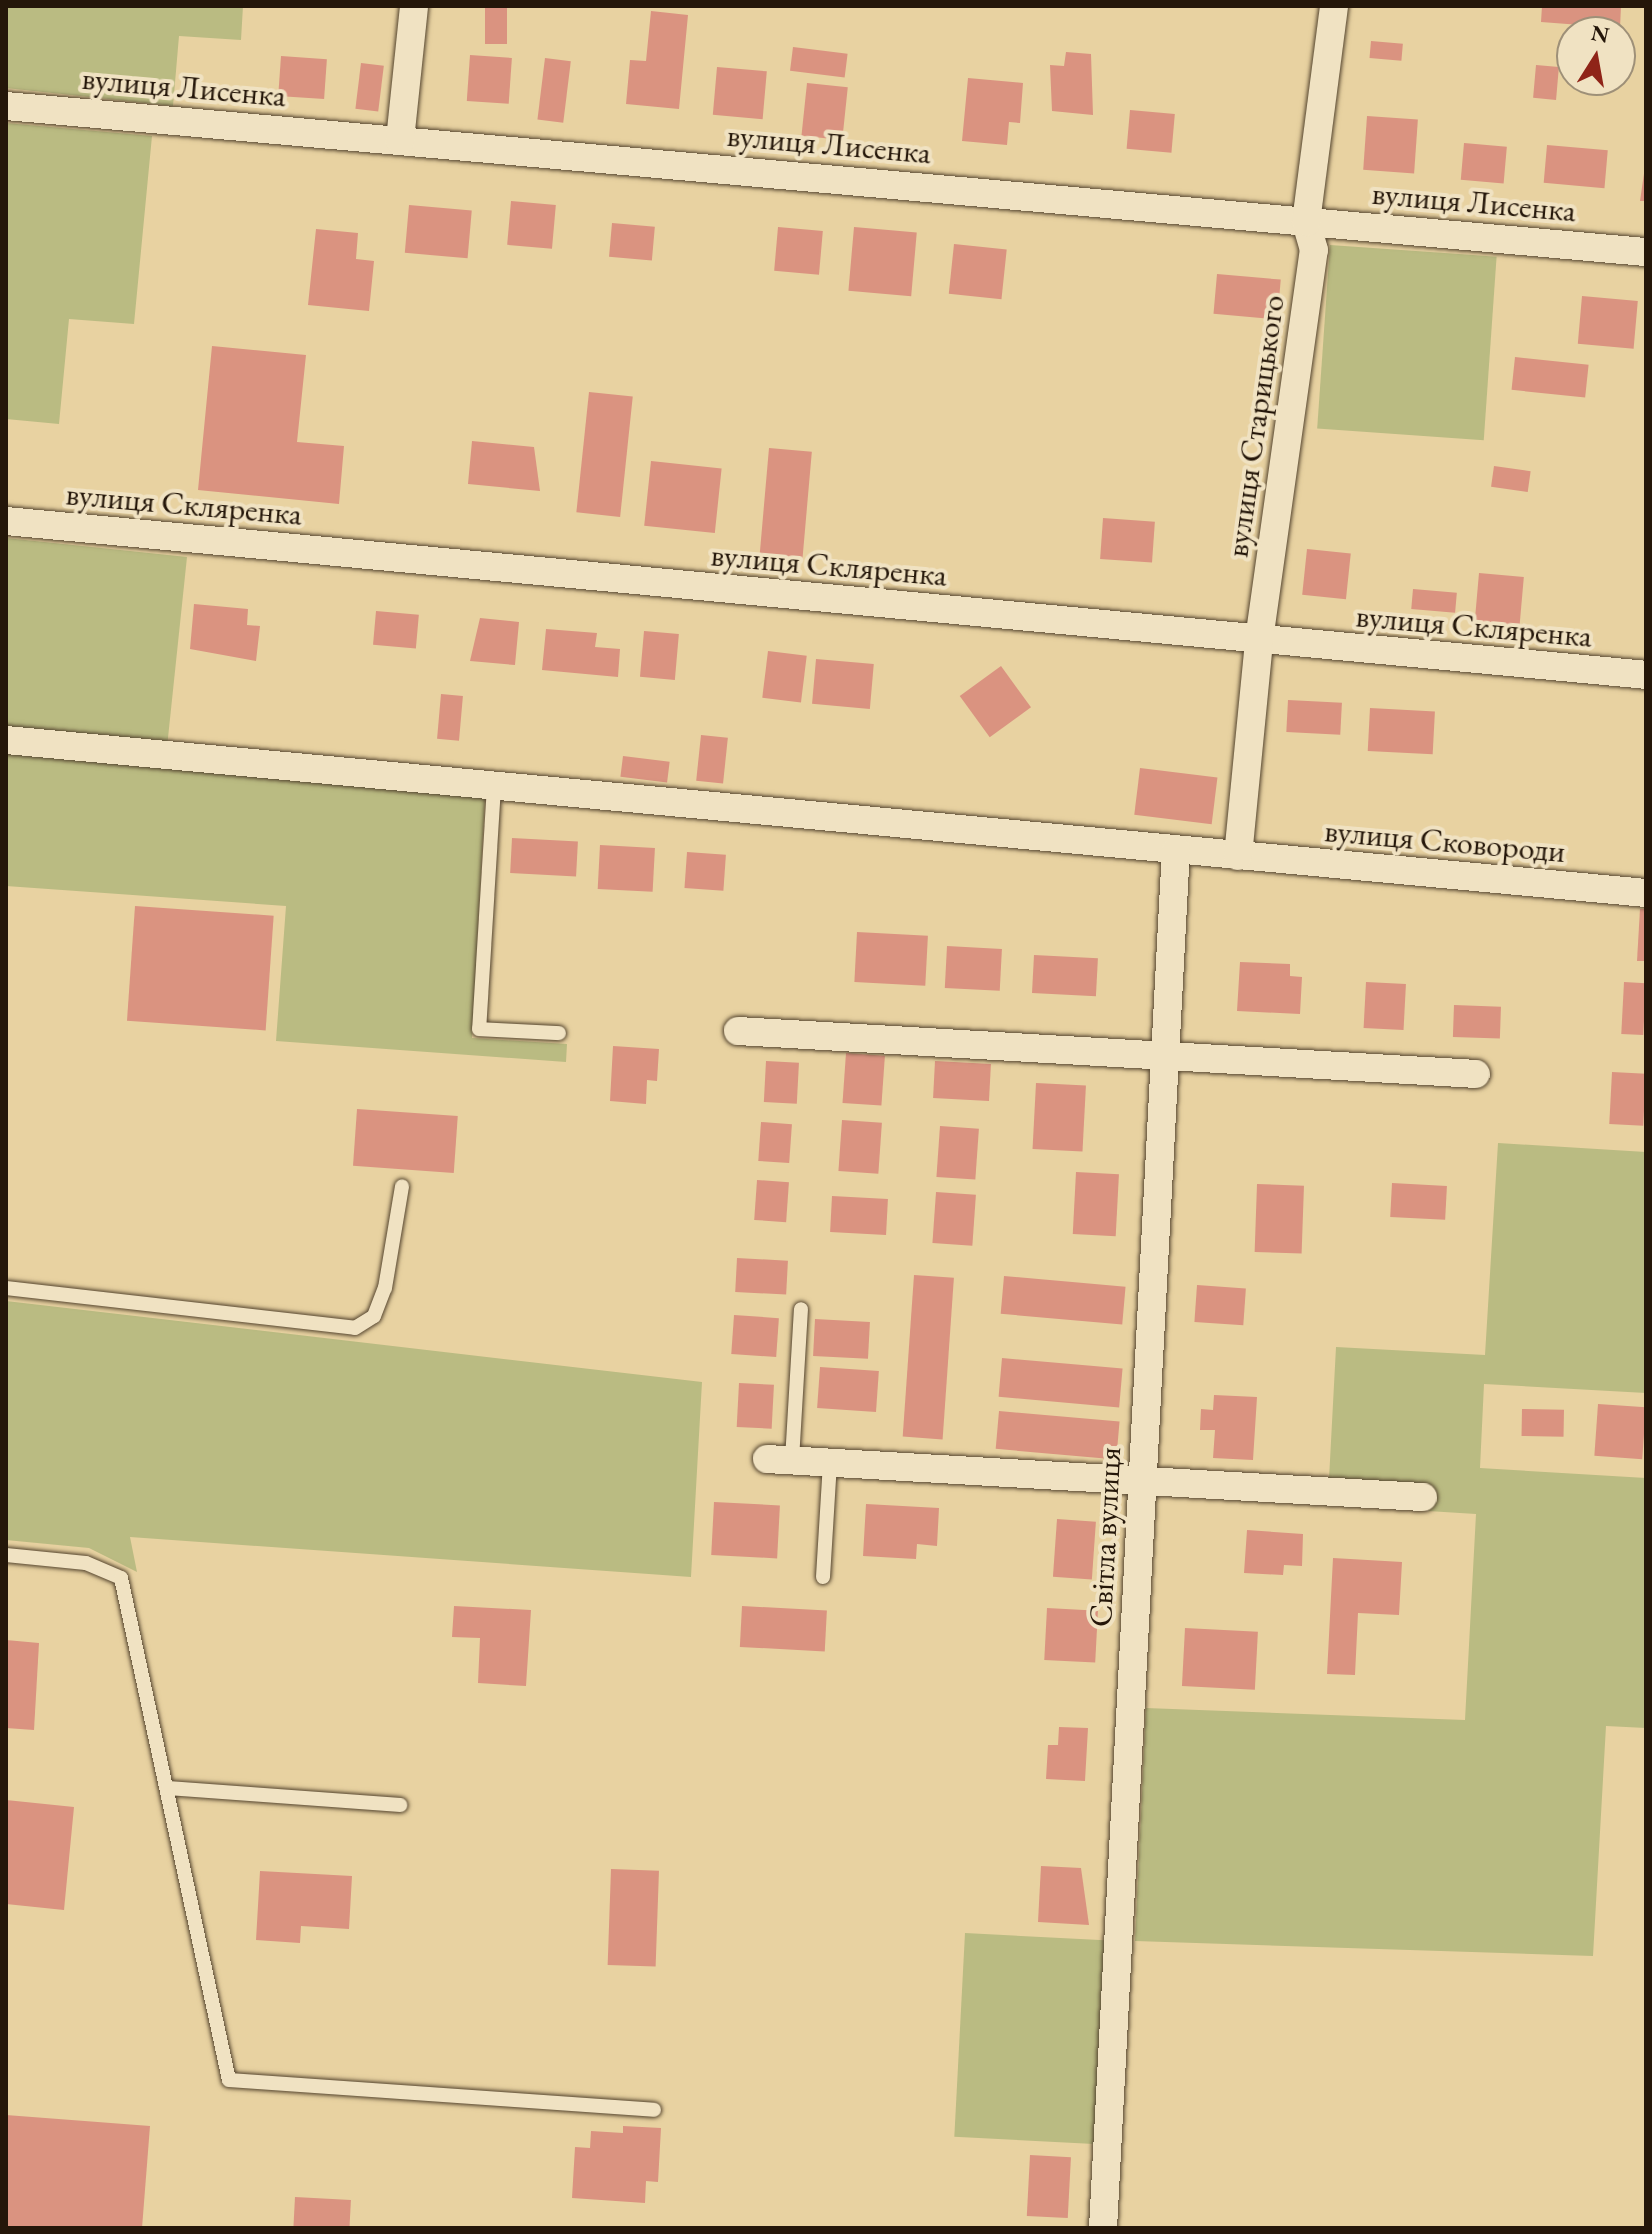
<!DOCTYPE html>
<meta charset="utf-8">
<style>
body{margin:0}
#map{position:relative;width:1652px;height:2234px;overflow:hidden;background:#e8d2a1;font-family:"EB Garamond",serif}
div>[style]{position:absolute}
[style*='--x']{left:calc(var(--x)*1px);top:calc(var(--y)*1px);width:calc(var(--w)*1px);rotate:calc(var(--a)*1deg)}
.green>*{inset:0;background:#babb82;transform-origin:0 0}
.building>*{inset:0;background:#da9380;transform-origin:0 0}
.roads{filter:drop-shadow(0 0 2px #55452f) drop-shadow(0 0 2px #55452f)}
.lane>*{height:14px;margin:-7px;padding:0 7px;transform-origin:7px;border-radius:7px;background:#f0e2c2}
.street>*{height:28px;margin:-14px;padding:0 14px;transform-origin:14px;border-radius:14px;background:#f0e2c2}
span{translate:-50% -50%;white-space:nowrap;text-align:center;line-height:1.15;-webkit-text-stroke:8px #f0e2c2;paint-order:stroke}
.street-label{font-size:32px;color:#241609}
.frame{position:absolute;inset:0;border:8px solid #241609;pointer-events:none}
.north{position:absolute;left:1556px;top:16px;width:80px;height:80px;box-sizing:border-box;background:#f0e2c2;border:2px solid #9e9078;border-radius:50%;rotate:11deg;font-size:22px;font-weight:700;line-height:32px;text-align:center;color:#241609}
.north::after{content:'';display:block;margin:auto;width:28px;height:36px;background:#8f2418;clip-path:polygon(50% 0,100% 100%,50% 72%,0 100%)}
</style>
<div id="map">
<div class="green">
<i style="clip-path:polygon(6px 6px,243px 6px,241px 40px,179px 36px,173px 106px,6px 88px)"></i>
<i style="clip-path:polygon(6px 123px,152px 136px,134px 324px,69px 319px,59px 424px,6px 419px)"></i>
<i style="left:1330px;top:245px;width:167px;height:184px;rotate:4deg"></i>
<i style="left:6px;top:538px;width:182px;height:189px;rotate:6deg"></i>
<i style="clip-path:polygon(6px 754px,485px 797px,472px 1038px,567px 1044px,566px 1062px,276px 1041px,286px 906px,6px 886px)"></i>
<i style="clip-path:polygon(1498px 1143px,1646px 1152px,1646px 1393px,1484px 1384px,1480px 1468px,1646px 1478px,1646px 1728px,1606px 1726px,1593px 1956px,1135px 1941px,1146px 1708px,1465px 1720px,1476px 1514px,1428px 1511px,1429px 1486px,1329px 1479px,1336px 1347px,1485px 1355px)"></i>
<i style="clip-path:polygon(6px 1301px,702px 1382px,691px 1577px,130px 1537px,137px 1572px,89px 1548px,6px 1540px)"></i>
<i style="left:965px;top:1933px;width:140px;height:204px;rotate:3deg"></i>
</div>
<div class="building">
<i style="left:485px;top:6px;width:22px;height:38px"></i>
<i style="clip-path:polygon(1542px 6px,1621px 6px,1620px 28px,1541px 22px)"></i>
<i style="clip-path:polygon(651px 11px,688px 15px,679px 109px,626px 104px,630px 60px,646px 61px)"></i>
<i style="left:1371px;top:41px;width:32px;height:17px;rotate:5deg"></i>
<i style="left:793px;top:47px;width:55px;height:24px;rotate:7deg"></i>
<i style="clip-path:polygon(1066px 52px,1091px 54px,1093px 115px,1052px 111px,1050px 65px,1064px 66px)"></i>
<i style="left:470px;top:55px;width:42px;height:46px;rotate:4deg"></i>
<i style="left:281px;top:56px;width:46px;height:40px;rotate:4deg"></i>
<i style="left:545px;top:58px;width:26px;height:62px;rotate:7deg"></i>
<i style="left:361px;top:63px;width:23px;height:46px;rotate:7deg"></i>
<i style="left:1536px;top:65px;width:23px;height:33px;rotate:5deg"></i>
<i style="left:717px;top:67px;width:50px;height:48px;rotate:5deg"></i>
<i style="clip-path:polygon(968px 78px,1023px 83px,1020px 123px,1009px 122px,1007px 145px,962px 141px)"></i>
<i style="left:807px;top:83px;width:41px;height:53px;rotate:6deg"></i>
<i style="left:1130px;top:110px;width:45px;height:39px;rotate:5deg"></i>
<i style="left:1367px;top:116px;width:51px;height:54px;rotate:4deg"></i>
<i style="left:1464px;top:143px;width:43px;height:37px;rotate:5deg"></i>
<i style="left:1547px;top:145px;width:61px;height:38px;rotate:5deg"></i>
<i style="clip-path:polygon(1646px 160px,1646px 201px,1640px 201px)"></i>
<i style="left:511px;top:201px;width:45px;height:44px;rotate:5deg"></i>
<i style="left:409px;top:205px;width:63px;height:48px;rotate:5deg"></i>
<i style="left:612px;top:223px;width:43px;height:34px;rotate:5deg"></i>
<i style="left:778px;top:227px;width:45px;height:44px;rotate:5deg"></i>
<i style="left:854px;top:227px;width:63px;height:64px;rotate:5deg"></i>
<i style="clip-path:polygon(316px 229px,358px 233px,356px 259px,374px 261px,369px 311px,308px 305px)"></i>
<i style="left:954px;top:244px;width:53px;height:50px;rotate:6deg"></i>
<i style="left:1217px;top:274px;width:64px;height:40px;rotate:5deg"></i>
<i style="left:1582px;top:296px;width:56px;height:48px;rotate:5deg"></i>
<i style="clip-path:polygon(212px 346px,306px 355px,297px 442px,344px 446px,339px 504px,198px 490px)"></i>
<i style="left:1515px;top:357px;width:74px;height:33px;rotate:6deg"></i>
<i style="left:589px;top:392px;width:44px;height:121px;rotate:6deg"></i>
<i style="clip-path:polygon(472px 441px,534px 447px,540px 491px,468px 484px)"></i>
<i style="left:769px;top:448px;width:43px;height:109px;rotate:5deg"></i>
<i style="left:651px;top:461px;width:71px;height:65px;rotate:6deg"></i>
<i style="left:1494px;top:466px;width:37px;height:21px;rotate:8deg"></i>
<i style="left:1103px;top:518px;width:52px;height:41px;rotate:4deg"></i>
<i style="left:1307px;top:549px;width:44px;height:46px;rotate:6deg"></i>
<i style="left:1479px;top:573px;width:45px;height:52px;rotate:5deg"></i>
<i style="left:1413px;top:589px;width:44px;height:20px;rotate:5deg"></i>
<i style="clip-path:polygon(194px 604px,248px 609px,247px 625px,260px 626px,256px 661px,190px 649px)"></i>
<i style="left:376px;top:611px;width:43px;height:34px;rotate:5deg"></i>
<i style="clip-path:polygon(480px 618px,519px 622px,515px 665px,470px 661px)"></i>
<i style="clip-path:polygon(546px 629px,597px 633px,595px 647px,620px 649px,618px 677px,542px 670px)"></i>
<i style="left:644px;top:631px;width:35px;height:46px;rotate:5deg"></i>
<i style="left:768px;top:651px;width:39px;height:47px;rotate:7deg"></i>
<i style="left:816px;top:659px;width:58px;height:45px;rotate:5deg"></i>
<i style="left:1001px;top:666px;width:51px;height:51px;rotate:54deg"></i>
<i style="left:441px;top:694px;width:22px;height:45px;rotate:5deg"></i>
<i style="left:1288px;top:700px;width:54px;height:32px;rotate:3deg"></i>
<i style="left:1370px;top:708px;width:65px;height:43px;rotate:3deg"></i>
<i style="left:701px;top:735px;width:27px;height:46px;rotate:6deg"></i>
<i style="left:623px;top:756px;width:47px;height:21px;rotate:7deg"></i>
<i style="left:1140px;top:768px;width:78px;height:47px;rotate:7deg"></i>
<i style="left:512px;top:838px;width:66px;height:35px;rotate:3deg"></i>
<i style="left:600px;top:845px;width:55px;height:44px;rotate:3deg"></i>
<i style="left:687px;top:852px;width:39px;height:36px;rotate:4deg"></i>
<i style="left:135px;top:906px;width:139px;height:115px;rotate:4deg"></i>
<i style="clip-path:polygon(1640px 909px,1646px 909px,1646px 961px,1637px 961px)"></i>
<i style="left:857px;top:932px;width:71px;height:50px;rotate:3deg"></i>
<i style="left:947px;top:946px;width:55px;height:42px;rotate:3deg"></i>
<i style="left:1034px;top:955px;width:64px;height:38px;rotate:3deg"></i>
<i style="clip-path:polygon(1240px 962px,1290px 964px,1290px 976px,1302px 977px,1300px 1014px,1237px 1011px)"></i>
<i style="left:1366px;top:982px;width:40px;height:46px;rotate:3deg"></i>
<i style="left:1624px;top:982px;width:22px;height:52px;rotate:3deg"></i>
<i style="left:1454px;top:1005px;width:47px;height:32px;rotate:2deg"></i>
<i style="clip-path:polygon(613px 1046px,659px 1049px,657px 1081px,647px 1080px,646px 1104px,610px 1101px)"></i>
<i style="left:846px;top:1053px;width:39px;height:50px;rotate:4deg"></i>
<i style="left:766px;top:1061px;width:33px;height:41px;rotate:3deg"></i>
<i style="left:935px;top:1061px;width:56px;height:37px;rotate:3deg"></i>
<i style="left:1612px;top:1072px;width:34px;height:52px;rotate:3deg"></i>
<i style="left:1036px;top:1083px;width:50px;height:66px;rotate:3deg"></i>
<i style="left:357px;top:1109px;width:101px;height:57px;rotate:4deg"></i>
<i style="left:842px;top:1120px;width:40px;height:51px;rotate:4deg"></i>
<i style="left:761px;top:1122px;width:31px;height:39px;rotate:4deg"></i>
<i style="left:940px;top:1126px;width:39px;height:51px;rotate:4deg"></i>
<i style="left:1076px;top:1172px;width:43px;height:62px;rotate:3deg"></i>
<i style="left:757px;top:1180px;width:32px;height:40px;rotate:4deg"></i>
<i style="left:1392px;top:1183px;width:55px;height:34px;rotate:3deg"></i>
<i style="left:1257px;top:1184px;width:47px;height:68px;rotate:2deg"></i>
<i style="left:936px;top:1192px;width:40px;height:51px;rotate:4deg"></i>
<i style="left:832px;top:1196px;width:56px;height:36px;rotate:3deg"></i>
<i style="left:737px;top:1258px;width:51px;height:34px;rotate:3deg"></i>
<i style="left:914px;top:1275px;width:40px;height:162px;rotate:4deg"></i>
<i style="left:1004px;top:1276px;width:122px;height:38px;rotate:5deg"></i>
<i style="left:1197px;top:1285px;width:49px;height:37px;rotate:4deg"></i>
<i style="left:734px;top:1315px;width:45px;height:39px;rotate:4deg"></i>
<i style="left:815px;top:1319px;width:55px;height:37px;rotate:3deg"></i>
<i style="left:1002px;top:1358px;width:121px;height:39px;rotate:5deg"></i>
<i style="left:820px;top:1367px;width:59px;height:41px;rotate:4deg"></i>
<i style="left:739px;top:1383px;width:35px;height:44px;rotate:3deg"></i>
<i style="clip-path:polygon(1214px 1395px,1257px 1397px,1253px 1460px,1213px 1458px,1215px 1430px,1200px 1430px,1201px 1409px,1213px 1410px)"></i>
<i style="left:1598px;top:1404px;width:48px;height:52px;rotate:4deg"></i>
<i style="left:1522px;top:1409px;width:42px;height:27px;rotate:1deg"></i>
<i style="left:999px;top:1411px;width:121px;height:38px;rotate:5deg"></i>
<i style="left:714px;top:1502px;width:66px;height:53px;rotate:3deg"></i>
<i style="clip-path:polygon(866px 1504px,939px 1508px,937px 1546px,917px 1544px,916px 1559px,863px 1556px)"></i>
<i style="left:1057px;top:1519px;width:39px;height:58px;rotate:4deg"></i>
<i style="clip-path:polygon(1247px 1530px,1303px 1534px,1302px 1566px,1284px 1565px,1283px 1575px,1244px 1573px)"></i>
<i style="clip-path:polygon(1333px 1558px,1402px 1562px,1399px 1615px,1358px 1613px,1355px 1675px,1327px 1674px)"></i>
<i style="clip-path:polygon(454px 1606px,531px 1610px,526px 1686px,478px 1683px,480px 1638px,452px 1637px)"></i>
<i style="left:742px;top:1606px;width:85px;height:41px;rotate:3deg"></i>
<i style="left:1047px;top:1608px;width:51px;height:52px;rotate:3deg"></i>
<i style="left:1185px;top:1628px;width:73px;height:58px;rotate:3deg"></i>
<i style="clip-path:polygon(6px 1640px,39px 1643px,34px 1730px,6px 1728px)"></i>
<i style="clip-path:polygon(1059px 1727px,1088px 1728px,1085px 1781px,1046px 1779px,1048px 1745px,1058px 1745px)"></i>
<i style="clip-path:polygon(6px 1800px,74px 1807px,64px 1910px,6px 1904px)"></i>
<i style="clip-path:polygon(1041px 1866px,1081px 1868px,1089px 1925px,1038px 1922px)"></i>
<i style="left:611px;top:1869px;width:48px;height:96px;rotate:2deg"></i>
<i style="clip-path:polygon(260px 1871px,352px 1876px,349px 1929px,301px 1926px,300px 1943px,256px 1940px)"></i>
<i style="clip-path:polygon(6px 2115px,150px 2126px,142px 2228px,6px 2228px)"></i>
<i style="clip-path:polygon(623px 2126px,661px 2128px,658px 2182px,646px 2181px,645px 2203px,572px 2198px,575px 2147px,590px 2148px,591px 2131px,623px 2133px)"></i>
<i style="left:1030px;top:2155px;width:41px;height:61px;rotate:3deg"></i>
<i style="left:295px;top:2197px;width:56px;height:31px;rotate:3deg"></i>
</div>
<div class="roads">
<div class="lane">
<i style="--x:494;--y:786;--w:243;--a:93.5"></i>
<i style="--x:479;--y:1029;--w:80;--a:2.9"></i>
<i style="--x:6;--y:1288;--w:351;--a:6.5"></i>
<i style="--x:355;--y:1328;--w:22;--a:-32"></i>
<i style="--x:374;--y:1316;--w:30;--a:-69"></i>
<i style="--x:385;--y:1288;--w:103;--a:-80.5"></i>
<i style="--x:792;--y:1460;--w:151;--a:-86.6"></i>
<i style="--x:6;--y:1555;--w:80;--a:5.7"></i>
<i style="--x:86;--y:1563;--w:38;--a:23"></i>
<i style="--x:121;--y:1578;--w:513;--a:77.86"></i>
<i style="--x:229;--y:2080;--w:426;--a:4"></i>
<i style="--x:823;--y:1577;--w:115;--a:-86.5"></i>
<i style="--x:168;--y:1788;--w:233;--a:4.2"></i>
</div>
<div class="street">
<i style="--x:6;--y:106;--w:1646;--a:5.09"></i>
<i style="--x:400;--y:140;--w:135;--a:-84"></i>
<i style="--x:6;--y:521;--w:1647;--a:5.36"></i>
<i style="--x:6;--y:740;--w:1647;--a:5.33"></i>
<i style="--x:1238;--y:856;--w:217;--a:-84.4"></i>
<i style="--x:1259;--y:640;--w:394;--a:-82"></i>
<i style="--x:1314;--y:250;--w:29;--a:-106"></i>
<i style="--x:1306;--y:222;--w:218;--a:-82.6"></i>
<i style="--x:738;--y:1031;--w:739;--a:3.33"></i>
<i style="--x:767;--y:1459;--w:657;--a:3.32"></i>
<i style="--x:1103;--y:2228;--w:1380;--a:-86.97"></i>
</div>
</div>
<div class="street-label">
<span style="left:184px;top:87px;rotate:5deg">вулиця Лисенка</span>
<span style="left:829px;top:144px;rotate:5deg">вулиця Лисенка</span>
<span style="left:1474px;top:202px;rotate:5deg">вулиця Лисенка</span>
<span style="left:1255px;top:426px;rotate:-82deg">вулиця Старицького</span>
<span style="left:184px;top:504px;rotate:5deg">вулиця Скляренка</span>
<span style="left:829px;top:565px;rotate:5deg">вулиця Скляренка</span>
<span style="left:1474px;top:626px;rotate:5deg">вулиця Скляренка</span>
<span style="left:1445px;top:841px;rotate:5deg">вулиця Сковороди</span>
<span style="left:1105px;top:1537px;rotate:-87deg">Світла вулиця</span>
</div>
<div class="frame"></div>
<div class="north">N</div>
</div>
